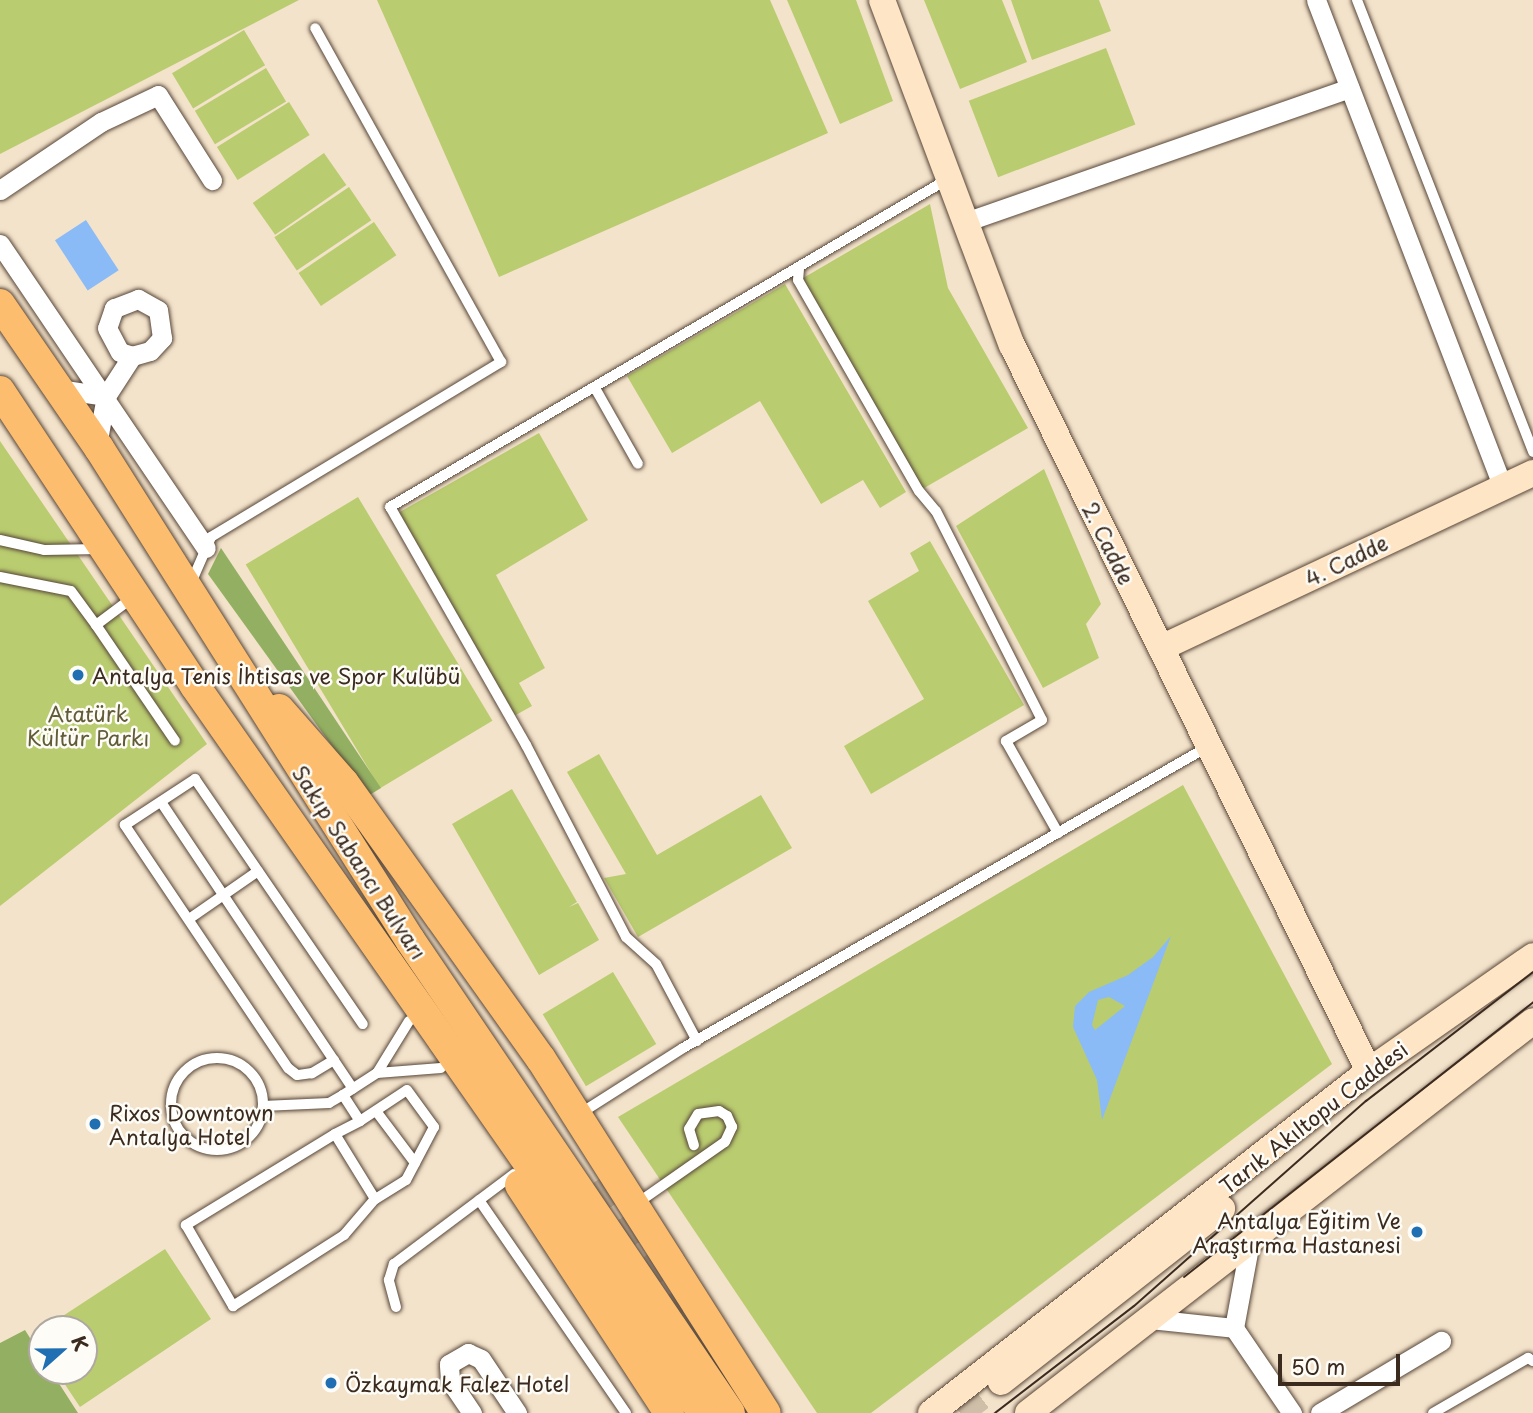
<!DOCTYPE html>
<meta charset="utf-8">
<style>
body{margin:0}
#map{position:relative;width:1533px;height:1413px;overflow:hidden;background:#f4e3cb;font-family:"Playpen Sans",sans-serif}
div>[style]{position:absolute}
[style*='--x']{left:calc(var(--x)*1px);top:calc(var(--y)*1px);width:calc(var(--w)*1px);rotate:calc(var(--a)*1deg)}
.green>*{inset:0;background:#bacc70;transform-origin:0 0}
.forest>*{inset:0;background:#93b062}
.water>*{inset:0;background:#8abbf6;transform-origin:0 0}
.secondary-tunnel>*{height:26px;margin-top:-13px;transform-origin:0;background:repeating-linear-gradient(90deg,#cfbea8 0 26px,transparent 0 39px)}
.primary-tunnel>*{height:30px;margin-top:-15px;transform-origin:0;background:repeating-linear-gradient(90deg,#cfbea8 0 30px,transparent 0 45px)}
.roads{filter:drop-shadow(0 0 2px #574638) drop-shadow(0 0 2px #574638)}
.lane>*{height:10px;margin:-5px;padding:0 5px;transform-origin:5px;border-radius:5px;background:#fff}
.lane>.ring{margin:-5px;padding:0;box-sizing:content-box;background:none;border:10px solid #fff;border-radius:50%}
.street>*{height:19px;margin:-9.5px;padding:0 9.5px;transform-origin:9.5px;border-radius:9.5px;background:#fff}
.secondary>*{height:26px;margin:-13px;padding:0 13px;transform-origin:13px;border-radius:13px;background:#fee5c5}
.primary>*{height:30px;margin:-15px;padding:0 15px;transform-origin:15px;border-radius:15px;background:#fcbd6f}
.tram>*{height:2px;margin:-1px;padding:0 1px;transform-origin:1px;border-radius:1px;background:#3b2a1e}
.dots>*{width:19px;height:19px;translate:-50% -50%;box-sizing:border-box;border:4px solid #fdfcf7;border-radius:50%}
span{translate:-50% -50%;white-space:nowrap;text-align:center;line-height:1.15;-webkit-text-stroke:5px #fdfcf7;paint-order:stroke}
.street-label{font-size:21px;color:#3b2a1e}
.poi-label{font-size:21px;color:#3b2a1e}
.left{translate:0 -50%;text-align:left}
.right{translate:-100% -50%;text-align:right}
.park-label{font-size:21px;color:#615b37}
.north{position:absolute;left:28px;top:1315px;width:70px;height:70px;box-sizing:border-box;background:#fdfcf7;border:2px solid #afa8a0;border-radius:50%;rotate:69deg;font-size:19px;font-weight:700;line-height:28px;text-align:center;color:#3b2a1e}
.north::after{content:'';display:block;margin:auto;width:24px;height:32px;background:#1f6fb2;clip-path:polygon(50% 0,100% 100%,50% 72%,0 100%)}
.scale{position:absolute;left:1278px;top:1354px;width:122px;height:32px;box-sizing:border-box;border:4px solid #3b2a1e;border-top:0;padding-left:9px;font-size:21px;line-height:24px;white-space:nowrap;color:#3b2a1e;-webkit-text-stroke:5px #fdfcf7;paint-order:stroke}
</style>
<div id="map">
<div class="green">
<i style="clip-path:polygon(0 0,299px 0,0 154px)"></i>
<i style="clip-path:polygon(377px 0,770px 0,828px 133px,499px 277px)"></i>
<i style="clip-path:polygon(787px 0,856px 0,893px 101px,840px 124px)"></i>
<i style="clip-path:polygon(924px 0,1002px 0,1027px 62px,960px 89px)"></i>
<i style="clip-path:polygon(1011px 0,1099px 0,1111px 31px,1032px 60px)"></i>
<i style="left:244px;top:30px;width:41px;height:84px;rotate:59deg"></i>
<i style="left:1106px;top:48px;width:82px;height:147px;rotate:69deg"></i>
<i style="left:266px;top:68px;width:39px;height:83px;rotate:59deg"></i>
<i style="left:289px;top:102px;width:39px;height:85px;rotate:58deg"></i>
<i style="left:324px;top:153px;width:39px;height:87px;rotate:55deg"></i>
<i style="left:349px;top:187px;width:40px;height:90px;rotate:56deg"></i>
<i style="clip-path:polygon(930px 204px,948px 288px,1028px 428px,919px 491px,798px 281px)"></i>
<i style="left:374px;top:222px;width:40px;height:91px;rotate:56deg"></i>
<i style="clip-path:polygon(785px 284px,906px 492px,880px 508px,863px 480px,821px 504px,760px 401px,672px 453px,627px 376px)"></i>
<i style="clip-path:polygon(539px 433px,588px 520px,496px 575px,545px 668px,519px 683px,532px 706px,514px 716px,398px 513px)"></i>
<i style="clip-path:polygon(0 441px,207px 744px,0 906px)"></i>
<i style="clip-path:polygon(1044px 469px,1101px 604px,1086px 624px,1099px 658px,1043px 688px,956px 526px)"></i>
<i style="left:358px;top:497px;width:261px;height:131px;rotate:59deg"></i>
<i style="clip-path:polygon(930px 541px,1024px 705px,871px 794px,844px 746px,924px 699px,868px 601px,919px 571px,910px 553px)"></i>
<i style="clip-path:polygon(599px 754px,657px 855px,761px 795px,792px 848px,638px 937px,604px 878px,626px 874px,567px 772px)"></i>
<i style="clip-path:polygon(1183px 785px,1332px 1064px,871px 1413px,817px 1413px,618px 1117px)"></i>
<i style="clip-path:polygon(512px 789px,577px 902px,569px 907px,578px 903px,599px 940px,539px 975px,452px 824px)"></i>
<i style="left:613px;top:972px;width:84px;height:82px;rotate:59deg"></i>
<i style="clip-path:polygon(165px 1249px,211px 1319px,80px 1407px,56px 1371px,84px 1371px,84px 1329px,43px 1329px)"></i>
</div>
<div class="forest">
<i style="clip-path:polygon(221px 548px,381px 788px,368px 796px,208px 574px)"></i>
<i style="clip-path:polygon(25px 1330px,42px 1357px,42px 1371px,51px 1371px,78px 1413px,0 1413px,0 1343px)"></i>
</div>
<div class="water">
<i style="left:86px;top:220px;width:60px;height:37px;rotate:57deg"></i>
<i style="clip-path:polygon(evenodd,1171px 936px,1102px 1120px,1097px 1080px,1073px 1027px,1075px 1006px,1089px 992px,1128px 975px,1153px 957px,1171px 936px,1109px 997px,1125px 1006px,1095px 1030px,1092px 1025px,1098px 1000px,1109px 997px)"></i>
</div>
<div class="secondary-tunnel">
<i style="--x:960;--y:1413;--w:34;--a:-37"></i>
</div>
<div class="primary-tunnel">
<i style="--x:596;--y:1181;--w:158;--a:55.8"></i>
</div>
<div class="roads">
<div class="lane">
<i style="--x:1357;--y:0;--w:485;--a:68.7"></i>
<i style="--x:799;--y:269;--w:11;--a:95"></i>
<i style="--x:798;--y:280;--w:243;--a:60.2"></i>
<i style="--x:919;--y:491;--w:26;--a:50"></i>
<i style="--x:936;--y:511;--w:234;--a:63.1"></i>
<i style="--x:1042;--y:720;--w:42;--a:149.7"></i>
<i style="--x:1006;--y:741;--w:106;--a:60.5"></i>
<i style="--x:595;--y:388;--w:87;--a:60.5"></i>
<i style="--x:0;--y:540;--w:45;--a:12.8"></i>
<i style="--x:44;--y:550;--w:56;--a:-1"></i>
<i style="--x:0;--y:577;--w:72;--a:11.2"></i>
<i style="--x:71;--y:591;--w:42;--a:53.7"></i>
<i style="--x:96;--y:625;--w:45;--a:-36.9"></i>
<i style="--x:191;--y:583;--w:50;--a:-66.5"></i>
<i style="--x:211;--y:537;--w:339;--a:-31.1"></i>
<i style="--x:501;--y:362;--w:382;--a:-119.1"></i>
<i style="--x:96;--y:625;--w:140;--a:55.7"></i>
<i style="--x:161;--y:802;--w:345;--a:56.2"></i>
<i style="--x:189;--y:919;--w:84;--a:-34.8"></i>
<i style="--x:697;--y:1041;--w:87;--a:-118"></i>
<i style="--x:656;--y:964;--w:40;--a:-138"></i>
<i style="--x:626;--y:937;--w:216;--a:-117.5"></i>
<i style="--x:526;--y:745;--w:274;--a:-119.7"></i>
<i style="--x:390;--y:507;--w:647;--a:-30.45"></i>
<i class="ring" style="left:171px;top:1058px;width:82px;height:82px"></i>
<i style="--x:334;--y:1060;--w:26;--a:149"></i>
<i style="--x:312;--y:1073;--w:15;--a:172"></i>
<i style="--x:297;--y:1075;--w:11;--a:-142"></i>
<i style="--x:288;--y:1068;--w:293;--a:-123.9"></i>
<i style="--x:125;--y:825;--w:84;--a:-33.3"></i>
<i style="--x:195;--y:779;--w:297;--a:55.6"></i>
<i style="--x:377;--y:1073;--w:64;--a:-4.5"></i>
<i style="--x:343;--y:1095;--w:31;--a:57"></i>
<i style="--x:360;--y:1121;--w:56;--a:-33.4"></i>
<i style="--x:407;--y:1090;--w:46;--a:53.9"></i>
<i style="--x:434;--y:1127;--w:60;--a:117.8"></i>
<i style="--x:406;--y:1180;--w:36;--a:148"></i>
<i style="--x:375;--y:1199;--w:76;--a:-121.6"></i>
<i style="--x:335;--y:1134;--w:28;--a:-27"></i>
<i style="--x:263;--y:1106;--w:66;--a:-2.6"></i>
<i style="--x:329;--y:1103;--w:16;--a:-30"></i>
<i style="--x:343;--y:1095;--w:40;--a:-32.9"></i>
<i style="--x:377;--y:1073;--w:61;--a:-58.4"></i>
<i style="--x:376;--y:1111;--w:65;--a:53.1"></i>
<i style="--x:581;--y:1113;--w:121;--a:-32.5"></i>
<i style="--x:683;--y:1048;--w:607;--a:-29.86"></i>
<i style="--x:335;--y:1134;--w:175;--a:148.6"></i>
<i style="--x:186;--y:1225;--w:94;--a:59.9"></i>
<i style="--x:233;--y:1306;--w:132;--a:-32.6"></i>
<i style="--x:344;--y:1235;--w:48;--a:-49.3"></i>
<i style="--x:479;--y:1200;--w:259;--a:55.4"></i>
<i style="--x:636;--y:1204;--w:108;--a:-34.9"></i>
<i style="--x:725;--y:1142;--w:17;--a:-65"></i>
<i style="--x:732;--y:1127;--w:12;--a:-114"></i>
<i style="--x:727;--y:1116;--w:9;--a:-148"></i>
<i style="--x:719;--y:1111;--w:21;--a:172"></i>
<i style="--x:698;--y:1114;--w:17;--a:121"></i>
<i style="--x:689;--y:1129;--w:17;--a:73"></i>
<i style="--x:396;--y:1307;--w:28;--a:-105"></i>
<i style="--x:389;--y:1280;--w:17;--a:-73"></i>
<i style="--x:394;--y:1264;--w:150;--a:-36.9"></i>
<i style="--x:1433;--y:1413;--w:110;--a:-30.1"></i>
<i style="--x:1528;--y:1358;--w:6;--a:31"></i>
</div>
<div class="street">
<i style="--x:1316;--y:0;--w:519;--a:69.02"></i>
<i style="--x:0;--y:190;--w:122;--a:-34"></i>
<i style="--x:101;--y:122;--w:63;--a:-25.3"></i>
<i style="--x:158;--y:95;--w:101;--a:57.6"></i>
<i style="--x:965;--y:222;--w:407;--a:-19.2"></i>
<i style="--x:0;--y:244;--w:367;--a:55.9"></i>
<i style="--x:58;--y:389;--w:49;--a:8.3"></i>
<i style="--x:97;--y:445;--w:50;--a:-79.6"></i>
<i style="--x:106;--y:396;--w:48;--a:-57"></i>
<i style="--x:132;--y:356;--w:19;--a:-16"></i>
<i style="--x:150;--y:351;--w:18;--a:-47"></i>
<i style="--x:162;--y:338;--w:28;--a:-98"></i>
<i style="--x:158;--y:310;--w:23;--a:-151"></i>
<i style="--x:138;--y:299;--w:26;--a:159"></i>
<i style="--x:114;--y:308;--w:21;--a:109"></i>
<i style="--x:107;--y:328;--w:27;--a:62"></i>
<i style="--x:120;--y:352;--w:13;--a:18"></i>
<i style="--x:1150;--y:1319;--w:84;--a:6.1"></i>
<i style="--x:1234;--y:1328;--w:103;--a:55.7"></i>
<i style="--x:1234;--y:1328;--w:94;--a:-79.5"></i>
<i style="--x:472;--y:1413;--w:40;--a:-124"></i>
<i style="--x:450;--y:1380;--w:16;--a:-94"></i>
<i style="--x:449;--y:1364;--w:22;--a:-30"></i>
<i style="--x:468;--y:1353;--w:14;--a:25"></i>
<i style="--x:481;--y:1359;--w:65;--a:56.3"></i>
<i style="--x:1320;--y:1413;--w:141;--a:-30.8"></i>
</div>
<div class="secondary">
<i style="--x:882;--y:0;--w:369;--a:69.4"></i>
<i style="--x:1012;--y:345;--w:809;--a:63.82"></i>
<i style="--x:1161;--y:648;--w:411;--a:-25.2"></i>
<i style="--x:1001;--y:1382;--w:281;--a:-38.1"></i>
<i style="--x:931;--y:1413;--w:556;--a:-37.98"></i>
<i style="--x:1369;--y:1071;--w:200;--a:-35"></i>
<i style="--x:1028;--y:1413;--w:639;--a:-37.82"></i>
</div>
<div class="primary">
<i style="--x:0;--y:304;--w:175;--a:55.5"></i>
<i style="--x:99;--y:448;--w:582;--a:57.7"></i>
<i style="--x:410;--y:940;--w:571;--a:55.92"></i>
<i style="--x:0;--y:391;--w:354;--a:56.5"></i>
<i style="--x:195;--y:686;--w:887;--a:55.06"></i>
<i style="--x:279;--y:709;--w:98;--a:48.7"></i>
<i style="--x:344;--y:783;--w:339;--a:54.5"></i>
<i style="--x:541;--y:1059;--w:419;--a:57.6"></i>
<i style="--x:520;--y:1185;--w:272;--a:56.8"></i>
</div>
</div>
<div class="tram">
<i style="--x:1184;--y:1277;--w:444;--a:-38.2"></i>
<i style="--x:995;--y:1413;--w:175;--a:-37.6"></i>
<i style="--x:1134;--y:1306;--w:310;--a:-41.5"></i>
<i style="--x:1366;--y:1101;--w:211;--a:-37.7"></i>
</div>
<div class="dots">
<i style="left:78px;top:675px;background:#1f6fb2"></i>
<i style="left:95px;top:1124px;background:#1f6fb2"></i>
<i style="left:1417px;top:1232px;background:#1f6fb2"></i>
<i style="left:331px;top:1383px;background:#1f6fb2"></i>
</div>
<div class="street-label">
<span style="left:1109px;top:543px;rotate:64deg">2. Cadde</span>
<span style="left:1346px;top:560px;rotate:-26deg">4. Cadde</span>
<span style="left:360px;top:862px;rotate:57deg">Sakıp Sabancı Bulvarı</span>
<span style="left:1313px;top:1117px;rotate:-38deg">Tarık Akıltopu Caddesi</span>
</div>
<div class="poi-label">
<span class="left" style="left:92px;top:675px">Antalya Tenis İhtisas ve Spor Kulübü</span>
<span class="left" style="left:109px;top:1124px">Rixos Downtown<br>Antalya Hotel</span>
<span class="right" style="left:1401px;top:1232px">Antalya Eğitim Ve<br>Araştırma Hastanesi</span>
<span class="left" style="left:345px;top:1383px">Özkaymak Falez Hotel</span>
</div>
<div class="park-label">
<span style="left:88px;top:725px">Atatürk<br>Kültür Parkı</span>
</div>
<div class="north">K</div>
<div class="scale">50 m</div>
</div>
